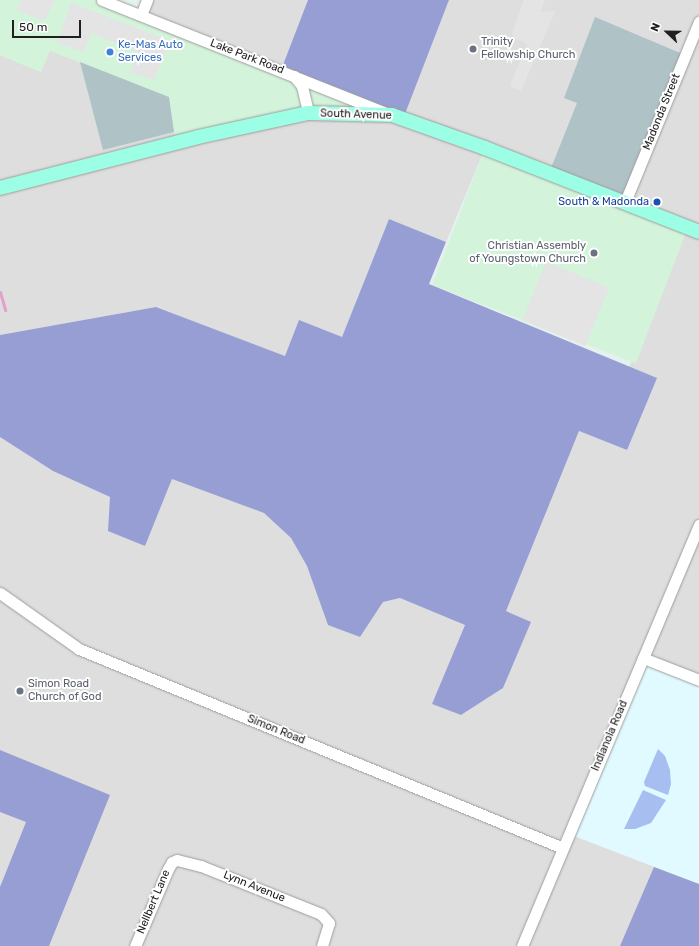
<!DOCTYPE html>
<style>
body{margin:0}
#map{position:relative;width:699px;height:946px;overflow:hidden;background:#e5f1ef;font-family:Rubik,sans-serif}
div>[style]{position:absolute}
[style*='--x']{left:calc(var(--x)*1px);top:calc(var(--y)*1px);width:calc(var(--w)*1px);rotate:calc(var(--a)*1deg)}
.residential>*{inset:0;background:#dddedd}
.commercial>*{inset:0;background:#d3f3da;transform-origin:0 0}
.education>*{inset:0;background:#e0faff}
.construction>*{inset:0;background:#afc3c7}
.grass>*{inset:0;background:#a7bff0}
.forest>*{inset:0;background:#969ed4}
.parking>*{inset:0;background:#e4e4e4;transform-origin:0 0}
.stream>*{height:3px;margin:-1.5px;padding:0 1.5px;transform-origin:1.5px;border-radius:1.5px;background:#e3a1c9}
.roads{filter:drop-shadow(0 0 1px #9d9d9d) drop-shadow(0 0 1px #9d9d9d)}
.minor>*{height:11px;margin:-5.5px;padding:0 5.5px;transform-origin:5.5px;border-radius:5.5px;background:#fff}
.major>*{height:14px;margin:-7px;padding:0 7px;transform-origin:7px;border-radius:7px;background:#9cffe5}
.dots>*{width:11px;height:11px;translate:-50% -50%;box-sizing:border-box;border:2px solid #fff;border-radius:50%}
span{translate:-50% -50%;white-space:nowrap;text-align:center;line-height:1.15;-webkit-text-stroke:4px #fff;paint-order:stroke}
.worship-label{font-size:11px;color:#5b616d}
.left{translate:0 -50%;text-align:left}
.right{translate:-100% -50%;text-align:right}
.shop-label{font-size:11px;color:#366cbe}
.street-label{font-size:11px;color:#202020}
.transit-label{font-size:11px;color:#164399}
.north{position:absolute;left:647px;top:12px;width:40px;height:40px;-webkit-text-stroke:3px #fff;paint-order:stroke;rotate:292deg;font-size:11px;font-weight:700;line-height:16px;text-align:center;color:#202020}
.north::after{content:'';display:block;margin:auto;width:14px;height:18px;background:#202020;clip-path:polygon(50% 0,100% 100%,50% 72%,0 100%)}
.scale{position:absolute;left:12px;top:20px;width:69px;height:18px;box-sizing:border-box;border:2px solid #202020;border-top:0;padding-left:5px;font-size:12px;line-height:14px;white-space:nowrap;color:#202020;-webkit-text-stroke:3px #fff;paint-order:stroke}
</style>
<div id="map">
<div class="residential">
<i style="clip-path:polygon(147px 0,308px 0,281px 70px,141px 15px)"></i>
<i style="clip-path:polygon(449px 0,699px 0,699px 680px,569px 834px,699px 884px,699px 946px,0 946px,0 437px,53px 471px,110px 497px,145px 546px,172px 479px,264px 513px,291px 538px,307px 566px,329px 625px,360px 637px,383px 602px,400px 598px,465px 625px,432px 704px,461px 715px,503px 688px,530px 622px,506px 611px,579px 431px,627px 450px,656px 378px,629px 367px,688px 227px,485px 148px,446px 242px,389px 219px,342px 337px,285px 356px,156px 307px,0 335px,0 55px,41px 72px,50px 50px,169px 97px,176px 143px,308px 113px,403px 118px)"></i>
</div>
<div class="commercial">
<i style="clip-path:polygon(0 0,102px 0,392px 115px,308px 113px,176px 143px,169px 97px,50px 51px,41px 72px,0 55px)"></i>
<i style="left:485px;top:148px;width:218px;height:147px;rotate:21deg"></i>
</div>
<div class="education">
<i style="clip-path:polygon(643px 658px,699px 680px,699px 884px,569px 834px)"></i>
</div>
<div class="construction">
<i style="clip-path:polygon(595px 17px,685px 55px,625px 202px,549px 173px,577px 103px,564px 98px)"></i>
<i style="clip-path:polygon(80px 62px,169px 97px,174px 132px,103px 150px)"></i>
</div>
<div class="grass">
<i style="clip-path:polygon(658px 749px,665px 756px,670px 770px,671px 784px,668px 795px,645px 786px,644px 782px)"></i>
<i style="clip-path:polygon(643px 790px,666px 800px,664px 803px,651px 823px,635px 829px,624px 829px)"></i>
</div>
<div class="forest">
<i style="clip-path:polygon(308px 0,449px 0,403px 119px,281px 70px)"></i>
<i style="clip-path:polygon(389px 219px,446px 242px,429px 284px,657px 378px,627px 450px,579px 431px,506px 611px,531px 622px,503px 688px,461px 715px,432px 704px,465px 625px,400px 598px,383px 602px,360px 637px,328px 625px,307px 566px,291px 538px,264px 513px,172px 479px,145px 546px,108px 531px,110px 497px,53px 471px,0 437px,0 335px,156px 307px,285px 356px,299px 320px,342px 337px)"></i>
<i style="clip-path:polygon(0 750px,110px 795px,49px 946px,0 946px,0 887px,26px 822px,0 812px)"></i>
<i style="clip-path:polygon(654px 867px,699px 884px,699px 946px,620px 946px)"></i>
</div>
<div class="parking">
<i style="clip-path:polygon(21px 0,55px 0,44px 21px,17px 10px)"></i>
<i style="clip-path:polygon(524px 0,545px 0,540px 12px,555px 11px,521px 91px,510px 86px,527px 44px,514px 38px,512px 33px)"></i>
<i style="clip-path:polygon(71px 3px,170px 41px,154px 80px,130px 72px,138px 52px,91px 33px,83px 52px,57px 43px)"></i>
<i style="left:546px;top:262px;width:68px;height:63px;rotate:22deg"></i>
</div>
<div class="stream">
<i style="--x:0;--y:292;--w:19;--a:74"></i>
</div>
<div class="roads">
<div class="minor">
<i style="--x:102;--y:0;--w:306;--a:21.7"></i>
<i style="--x:141;--y:15;--w:16;--a:-68"></i>
<i style="--x:294;--y:76;--w:13;--a:51"></i>
<i style="--x:302;--y:86;--w:28;--a:77"></i>
<i style="--x:625;--y:202;--w:195;--a:-67.7"></i>
<i style="--x:0;--y:593;--w:97;--a:35.3"></i>
<i style="--x:79;--y:649;--w:523;--a:22.35"></i>
<i style="--x:643;--y:658;--w:60;--a:21.4"></i>
<i style="--x:135;--y:946;--w:84;--a:-66.8"></i>
<i style="--x:168;--y:869;--w:8;--a:-60"></i>
<i style="--x:172;--y:862;--w:5;--a:-22"></i>
<i style="--x:177;--y:860;--w:25;--a:14"></i>
<i style="--x:201;--y:866;--w:129;--a:21.8"></i>
<i style="--x:321;--y:914;--w:12;--a:48"></i>
<i style="--x:329;--y:923;--w:24;--a:107"></i>
<i style="--x:522;--y:946;--w:457;--a:-67.2"></i>
</div>
<div class="major">
<i style="--x:0;--y:188;--w:204;--a:-14.4"></i>
<i style="--x:198;--y:137;--w:113;--a:-12.3"></i>
<i style="--x:308;--y:113;--w:84;--a:1.4"></i>
<i style="--x:392;--y:115;--w:99;--a:19.5"></i>
<i style="--x:485;--y:148;--w:230;--a:21.4"></i>
</div>
</div>
<div class="dots">
<i style="left:473px;top:49px;background:#6b7280"></i>
<i style="left:110px;top:52px;background:#3f7fe0"></i>
<i style="left:657px;top:202px;background:#1a4fb4"></i>
<i style="left:594px;top:253px;background:#6b7280"></i>
<i style="left:20px;top:691px;background:#6b7280"></i>
</div>
<div class="worship-label">
<span class="left" style="left:481px;top:49px">Trinity<br>Fellowship Church</span>
<span class="right" style="left:586px;top:253px">Christian Assembly<br>of Youngstown Church</span>
<span class="left" style="left:28px;top:691px">Simon Road<br>Church of God</span>
</div>
<div class="shop-label">
<span class="left" style="left:118px;top:52px">Ke-Mas Auto<br>Services</span>
</div>
<div class="street-label">
<span style="left:247px;top:57px;rotate:21deg">Lake Park Road</span>
<span style="left:662px;top:112px;rotate:-68deg">Madonda Street</span>
<span style="left:356px;top:115px;rotate:2deg">South Avenue</span>
<span style="left:276px;top:730px;rotate:22deg">Simon Road</span>
<span style="left:610px;top:736px;rotate:-67deg">Indianola Road</span>
<span style="left:254px;top:887px;rotate:22deg">Lynn Avenue</span>
<span style="left:154px;top:902px;rotate:-67deg">Nellbert Lane</span>
</div>
<div class="transit-label">
<span class="right" style="left:649px;top:202px">South &amp; Madonda</span>
</div>
<div class="north">N</div>
<div class="scale">50 m</div>
</div>
